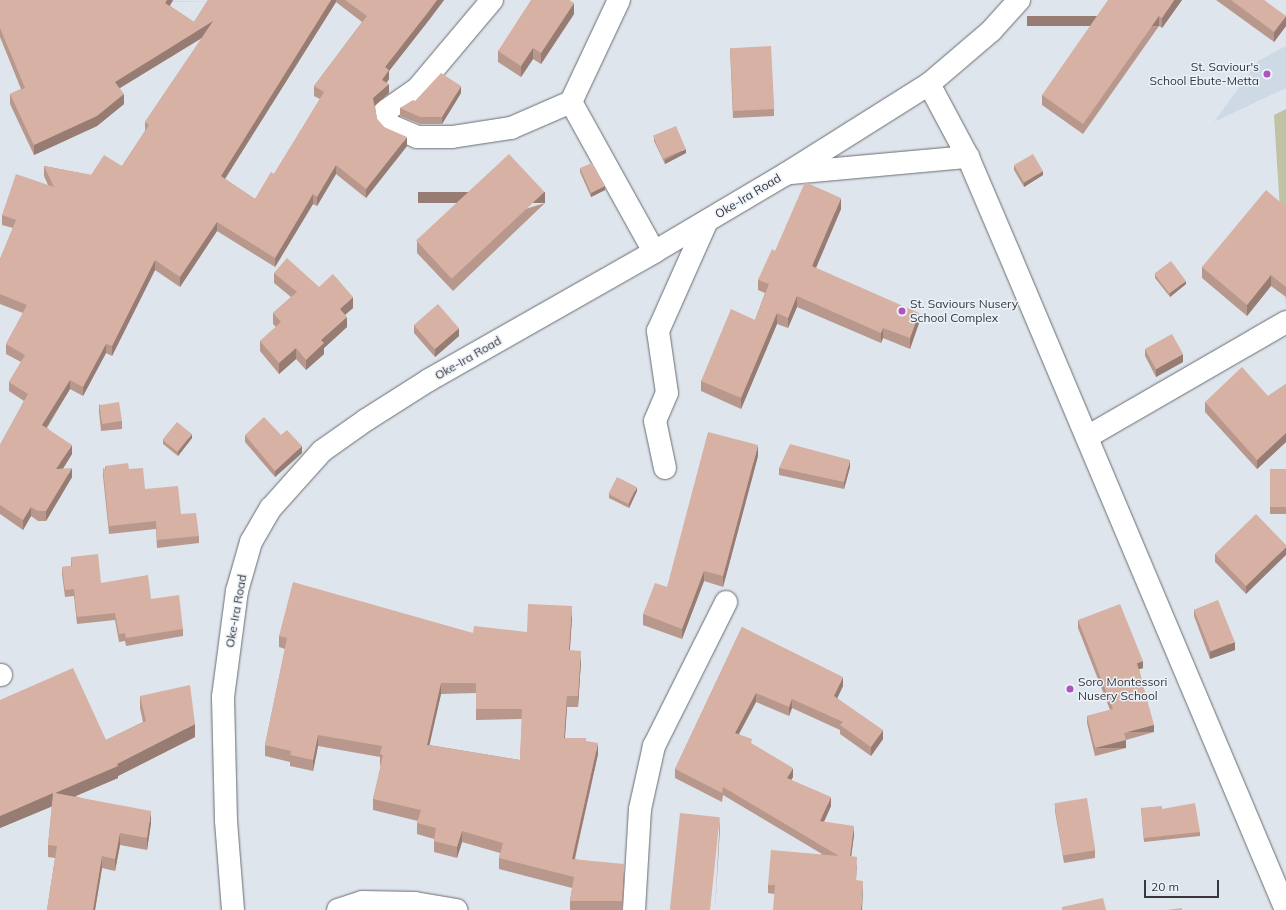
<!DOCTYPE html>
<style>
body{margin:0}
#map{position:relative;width:1286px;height:910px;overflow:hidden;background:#dfe5ec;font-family:Mulish,sans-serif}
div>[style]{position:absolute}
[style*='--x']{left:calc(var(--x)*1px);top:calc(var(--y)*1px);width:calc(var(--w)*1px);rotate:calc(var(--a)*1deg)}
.built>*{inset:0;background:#ced9e6}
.green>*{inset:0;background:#c0c2a4}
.roads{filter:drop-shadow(0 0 1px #686d73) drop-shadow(0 0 1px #686d73)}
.minor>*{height:22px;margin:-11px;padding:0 11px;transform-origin:11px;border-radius:11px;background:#fff}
.wall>*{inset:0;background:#b8988d;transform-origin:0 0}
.shaded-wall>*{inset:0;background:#967c73;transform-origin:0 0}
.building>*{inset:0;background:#d6b1a4;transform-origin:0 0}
.dots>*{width:11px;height:11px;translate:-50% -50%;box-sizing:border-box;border:2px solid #ecf2f9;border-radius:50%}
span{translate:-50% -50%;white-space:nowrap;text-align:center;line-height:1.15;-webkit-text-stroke:3px #ecf2f9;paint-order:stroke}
.poi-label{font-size:12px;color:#37393c}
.right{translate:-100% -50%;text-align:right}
.left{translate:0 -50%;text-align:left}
.street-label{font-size:12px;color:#37393c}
.scale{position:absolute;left:1144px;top:880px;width:75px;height:18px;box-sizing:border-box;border:2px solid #37393c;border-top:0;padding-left:5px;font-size:12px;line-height:14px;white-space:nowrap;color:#37393c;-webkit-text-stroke:3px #ecf2f9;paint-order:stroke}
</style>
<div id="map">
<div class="built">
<i style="clip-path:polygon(1286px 46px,1286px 88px,1214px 122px,1258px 61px)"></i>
</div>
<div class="green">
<i style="clip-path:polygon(1286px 109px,1286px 305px,1274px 115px)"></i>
</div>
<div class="roads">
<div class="minor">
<i style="--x:492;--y:0;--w:116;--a:130.1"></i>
<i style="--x:417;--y:89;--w:39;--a:145"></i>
<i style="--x:385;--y:111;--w:15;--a:74"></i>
<i style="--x:389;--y:125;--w:30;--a:23"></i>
<i style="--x:417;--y:137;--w:35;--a:0"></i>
<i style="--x:452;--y:137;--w:60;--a:-8.7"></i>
<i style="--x:511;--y:128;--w:65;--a:-23.4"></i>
<i style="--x:571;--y:102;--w:113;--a:-64.8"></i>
<i style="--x:929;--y:84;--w:83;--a:61.9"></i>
<i style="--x:968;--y:157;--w:104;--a:66.9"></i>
<i style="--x:1009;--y:253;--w:713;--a:67.14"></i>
<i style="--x:571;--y:102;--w:171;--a:61"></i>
<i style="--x:791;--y:173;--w:178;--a:-5.2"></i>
<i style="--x:1087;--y:437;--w:230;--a:-30"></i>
<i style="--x:665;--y:468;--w:48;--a:-102"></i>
<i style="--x:655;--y:421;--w:30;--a:-67"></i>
<i style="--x:667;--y:393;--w:63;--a:-98.3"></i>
<i style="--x:658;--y:331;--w:120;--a:-66"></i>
<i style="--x:0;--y:675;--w:1;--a:0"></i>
<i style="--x:233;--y:910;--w:89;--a:-94.5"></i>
<i style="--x:226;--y:821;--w:124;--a:-91.4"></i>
<i style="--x:223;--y:697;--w:107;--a:-82.5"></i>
<i style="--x:237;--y:591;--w:51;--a:-74.1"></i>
<i style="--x:251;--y:542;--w:39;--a:-60"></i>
<i style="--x:271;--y:508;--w:76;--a:-48.2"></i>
<i style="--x:322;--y:451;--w:54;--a:-35.2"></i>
<i style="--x:366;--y:420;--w:75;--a:-32.4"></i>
<i style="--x:429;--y:380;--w:259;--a:-29.6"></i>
<i style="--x:654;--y:252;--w:153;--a:-30.6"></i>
<i style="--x:786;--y:174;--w:169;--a:-32.2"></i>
<i style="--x:929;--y:84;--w:82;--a:-40.5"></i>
<i style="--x:991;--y:31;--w:42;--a:-47.9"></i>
<i style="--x:338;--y:910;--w:25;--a:-18"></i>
<i style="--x:362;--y:902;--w:53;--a:1.1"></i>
<i style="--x:415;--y:903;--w:42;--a:9.7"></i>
<i style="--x:634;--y:910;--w:101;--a:-86.6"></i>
<i style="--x:640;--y:809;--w:65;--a:-77.5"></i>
<i style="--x:654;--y:746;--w:161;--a:-63.4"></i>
</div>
</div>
<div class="wall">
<i style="clip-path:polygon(evenodd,0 0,173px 0,170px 6px,194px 22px,208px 0,444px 0,429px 20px,389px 71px,389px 79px,387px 82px,389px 93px,375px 106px,377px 119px,384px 127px,407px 146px,366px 198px,336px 174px,317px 206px,313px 204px,275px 267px,217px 231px,180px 287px,155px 270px,112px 356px,106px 353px,83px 396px,70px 389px,47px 428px,72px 454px,63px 469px,72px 477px,46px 521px,38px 521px,31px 516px,23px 530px,0 514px,0 445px,24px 401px,9px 391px,9px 382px,21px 362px,6px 354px,6px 344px,23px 313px,0 304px,0 259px,13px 228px,2px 225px,2px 215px,48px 185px,44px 176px,44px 166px,91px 175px,122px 166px,145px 131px,145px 122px,202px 38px,120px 88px,124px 104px,97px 126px,34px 155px,10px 104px,10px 94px,21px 89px,0 37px,0 0,336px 2px,362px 22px,314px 86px,314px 96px,320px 99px,274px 174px,255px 199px,225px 179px,336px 2px)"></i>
<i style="clip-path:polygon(571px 0,570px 1px,574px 14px,541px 64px,533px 59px,521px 77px,498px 62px,498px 51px)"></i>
<i style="clip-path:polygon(1182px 0,1162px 28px,1159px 26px,1083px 134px,1042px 105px,1042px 95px)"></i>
<i style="clip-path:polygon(1216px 0,1264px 0,1286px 26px,1274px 42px)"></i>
<i style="clip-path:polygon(730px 48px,774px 109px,774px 116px,733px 118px)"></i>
<i style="clip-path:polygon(461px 93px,442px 124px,420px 124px,400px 116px,400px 108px,415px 101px)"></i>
<i style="clip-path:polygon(654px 137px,686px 153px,665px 164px,654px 141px)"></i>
<i style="clip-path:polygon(1014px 166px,1043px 175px,1024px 187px,1014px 170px)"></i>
<i style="clip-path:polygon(580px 168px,605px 190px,591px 197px,580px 172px)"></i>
<i style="clip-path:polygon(545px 203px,453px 291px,417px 253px,417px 242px)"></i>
<i style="clip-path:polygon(1286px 207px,1286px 297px,1271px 286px,1247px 316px,1202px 278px,1202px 267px)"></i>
<i style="clip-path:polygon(841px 209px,816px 268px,919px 323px,910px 349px,883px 338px,881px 343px,797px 307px,788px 328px,777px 324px,741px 409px,701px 391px,701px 381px,755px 320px,765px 293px,758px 290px,758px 280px,775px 251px)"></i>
<i style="clip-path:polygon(274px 273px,319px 287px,353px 308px,345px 315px,347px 327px,324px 348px,324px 354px,306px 370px,296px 359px,279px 374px,260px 351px,260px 341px,276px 327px,273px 324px,273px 313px,291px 297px,274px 283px)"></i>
<i style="clip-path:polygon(1155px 274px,1186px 284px,1170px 297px,1155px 278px)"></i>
<i style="clip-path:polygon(414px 325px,459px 336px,435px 357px,414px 333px)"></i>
<i style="clip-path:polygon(1145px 349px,1183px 362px,1156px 377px,1145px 356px)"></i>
<i style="clip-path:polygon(1286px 384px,1286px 442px,1257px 469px,1205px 412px,1205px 402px,1268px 396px)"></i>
<i style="clip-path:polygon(99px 404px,122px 421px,122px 429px,101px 431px,99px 412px)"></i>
<i style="clip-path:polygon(245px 435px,281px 435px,302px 453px,275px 477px,245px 442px)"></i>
<i style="clip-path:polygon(192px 438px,178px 456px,163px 444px,163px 440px)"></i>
<i style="clip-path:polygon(758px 456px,723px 587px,704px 581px,682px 639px,643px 625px,643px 614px,667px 587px)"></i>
<i style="clip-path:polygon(105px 466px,129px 469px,145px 489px,181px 514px,199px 536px,199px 543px,157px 548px,156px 529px,109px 534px,103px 476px,103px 468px,105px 470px)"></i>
<i style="clip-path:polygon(850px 467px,844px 489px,779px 475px,779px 468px)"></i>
<i style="left:1270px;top:469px;width:16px;height:45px"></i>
<i style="clip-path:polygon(637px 491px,629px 508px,609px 498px,609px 494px)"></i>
<i style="clip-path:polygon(1286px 545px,1246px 594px,1215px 562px,1215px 554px)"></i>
<i style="clip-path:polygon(71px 557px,101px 583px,151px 599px,183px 629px,183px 636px,126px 646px,125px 641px,119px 642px,115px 620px,77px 624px,74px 596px,65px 597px,62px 574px,62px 567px,71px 566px)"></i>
<i style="clip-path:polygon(1194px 609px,1235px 650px,1210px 659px,1194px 616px)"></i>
<i style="clip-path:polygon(evenodd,572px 617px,570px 650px,581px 661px,578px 707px,567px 707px,565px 738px,586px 741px,598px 754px,575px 859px,624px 875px,622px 910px,570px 910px,570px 901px,572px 888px,499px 869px,499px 858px,500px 853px,462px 842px,457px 858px,434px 852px,434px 839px,417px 834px,417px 823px,418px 821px,373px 810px,373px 799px,381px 766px,380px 765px,380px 757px,318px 746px,313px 771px,290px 766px,290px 762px,265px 756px,265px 745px,285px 649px,279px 647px,279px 636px,527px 632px,572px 617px,476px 693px,476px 720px,522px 719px,520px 760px,429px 745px,441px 694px,476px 693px)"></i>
<i style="clip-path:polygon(1078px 620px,1143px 668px,1139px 669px,1154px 732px,1126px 740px,1126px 748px,1095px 756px,1087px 723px,1087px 716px,1110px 710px,1078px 628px)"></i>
<i style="clip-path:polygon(742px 627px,843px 686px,837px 698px,883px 739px,871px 756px,840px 734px,840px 730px,792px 708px,789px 716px,756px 702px,739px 734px,752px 744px,793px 777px,791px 780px,831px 806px,824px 822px,854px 835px,851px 857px,857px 866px,856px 880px,863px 889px,774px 894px,768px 893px,768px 885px,822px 854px,723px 795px,722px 802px,675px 778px,675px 769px)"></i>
<i style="clip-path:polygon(140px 696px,195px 737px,118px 776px,118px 778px,75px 796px,151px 823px,147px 850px,120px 845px,115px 871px,102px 868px,95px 910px,47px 910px,55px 858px,48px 857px,48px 845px,52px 806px,0 828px,0 700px,106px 740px,143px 722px,140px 708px)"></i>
<i style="clip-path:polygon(1055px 804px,1095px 850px,1095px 858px,1064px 863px,1055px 811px)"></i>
<i style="clip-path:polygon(1141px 808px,1162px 809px,1200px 832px,1200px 836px,1144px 842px)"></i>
</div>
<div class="shaded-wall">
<i style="clip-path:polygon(167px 0,173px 0,165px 13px,165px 3px)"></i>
<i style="clip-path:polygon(331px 0,336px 0,336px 2px,221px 185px,221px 176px)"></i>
<i style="clip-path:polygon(437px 0,444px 0,429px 20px,389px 71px,389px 79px,382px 89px,382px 80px,385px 67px)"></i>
<i style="clip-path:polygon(1174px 0,1182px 0,1162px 28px,1162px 18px)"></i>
<i style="clip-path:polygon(574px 3px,574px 14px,541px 64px,541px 53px)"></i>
<i style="left:1159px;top:16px;width:10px;height:132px;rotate:90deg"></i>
<i style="clip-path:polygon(1286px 16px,1286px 26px,1274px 42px,1274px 32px)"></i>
<i style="clip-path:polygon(213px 21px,213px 31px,115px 91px,115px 82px)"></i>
<i style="clip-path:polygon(533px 48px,533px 59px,521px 77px,521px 66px)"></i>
<i style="clip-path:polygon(389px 84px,389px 93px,373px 107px,373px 98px)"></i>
<i style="clip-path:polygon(461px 86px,461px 93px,442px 124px,442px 117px)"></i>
<i style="clip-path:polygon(124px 94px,124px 104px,97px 126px,34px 155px,34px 145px)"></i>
<i style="clip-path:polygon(407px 137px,407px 146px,366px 198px,366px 189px)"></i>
<i style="clip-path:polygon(686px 149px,686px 153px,665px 164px,665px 160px)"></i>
<i style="clip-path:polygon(336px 165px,336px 174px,317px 206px,317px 197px)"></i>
<i style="clip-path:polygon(1043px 171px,1043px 175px,1024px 187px,1024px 183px)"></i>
<i style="clip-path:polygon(605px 186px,605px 190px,591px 197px,591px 193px)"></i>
<i style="left:545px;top:192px;width:11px;height:127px;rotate:90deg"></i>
<i style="clip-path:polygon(313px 194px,313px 204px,275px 267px,275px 258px)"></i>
<i style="clip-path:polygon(841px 198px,841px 209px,812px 277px,812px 266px)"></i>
<i style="clip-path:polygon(217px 222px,217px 231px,180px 287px,180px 277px)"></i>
<i style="clip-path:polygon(155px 260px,155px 270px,112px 356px,112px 346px)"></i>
<i style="clip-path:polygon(1271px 275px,1271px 286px,1247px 316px,1247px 305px)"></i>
<i style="clip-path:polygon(1186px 281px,1186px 284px,1170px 297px,1170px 293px)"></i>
<i style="clip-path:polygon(797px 296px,797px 307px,788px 328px,788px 318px)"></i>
<i style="clip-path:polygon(353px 297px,353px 308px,340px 319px,340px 309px)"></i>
<i style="clip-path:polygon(777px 313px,777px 324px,741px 409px,741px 398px)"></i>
<i style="clip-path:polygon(919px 313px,919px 323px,910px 349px,910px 338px)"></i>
<i style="clip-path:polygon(347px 317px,347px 327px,324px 348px,324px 354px,306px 370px,306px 360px,321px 340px)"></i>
<i style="clip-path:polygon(459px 328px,459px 336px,435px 357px,435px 349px)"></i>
<i style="clip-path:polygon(883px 328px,883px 338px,881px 343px,881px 333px)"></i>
<i style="clip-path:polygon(106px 344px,106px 353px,83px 396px,83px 387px)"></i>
<i style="clip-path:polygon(296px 348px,296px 359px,279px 374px,279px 363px)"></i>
<i style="clip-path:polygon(1183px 354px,1183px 362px,1156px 377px,1156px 369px)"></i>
<i style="clip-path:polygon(70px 380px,70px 389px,42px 434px,42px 425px)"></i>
<i style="clip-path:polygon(1286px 433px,1286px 442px,1257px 469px,1257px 460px)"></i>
<i style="clip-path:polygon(192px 434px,192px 438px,178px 456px,178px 452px)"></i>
<i style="clip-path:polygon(72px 445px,72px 454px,56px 479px,56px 469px)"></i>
<i style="clip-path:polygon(758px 445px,758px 456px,723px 587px,723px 576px)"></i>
<i style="clip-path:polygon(302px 446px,302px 453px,275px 477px,275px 471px)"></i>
<i style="clip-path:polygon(850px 460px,850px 467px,844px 489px,844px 482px)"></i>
<i style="clip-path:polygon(72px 468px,72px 477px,46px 521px,46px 511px)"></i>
<i style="clip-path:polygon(637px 487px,637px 491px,629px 508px,629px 504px)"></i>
<i style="clip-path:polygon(31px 507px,31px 516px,23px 530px,23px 520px)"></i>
<i style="clip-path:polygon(1286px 547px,1286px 555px,1246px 594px,1246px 586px)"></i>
<i style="clip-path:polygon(704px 571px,704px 581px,682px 639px,682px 629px)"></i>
<i style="clip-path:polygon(572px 606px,572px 617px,569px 660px,569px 650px)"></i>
<i style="clip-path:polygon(1235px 642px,1235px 650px,1210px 659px,1210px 651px)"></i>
<i style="clip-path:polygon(581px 651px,581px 661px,578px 707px,578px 696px)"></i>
<i style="clip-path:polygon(1143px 661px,1143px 668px,1137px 670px,1137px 663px)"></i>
<i style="clip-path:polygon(843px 677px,843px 686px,834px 705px,834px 696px)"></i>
<i style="clip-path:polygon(441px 683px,441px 694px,427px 756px,427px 745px)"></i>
<i style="clip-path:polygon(756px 693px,756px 702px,735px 741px,735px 733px)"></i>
<i style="clip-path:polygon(567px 696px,567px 707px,564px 749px,564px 738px)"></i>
<i style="clip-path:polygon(792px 699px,792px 708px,789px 716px,789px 707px)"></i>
<i style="clip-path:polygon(195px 724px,195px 737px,118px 776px,118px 778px,55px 805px,55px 793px,117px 764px)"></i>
<i style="left:1154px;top:725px;width:7px;height:31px;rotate:90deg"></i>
<i style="clip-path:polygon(883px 730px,883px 739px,871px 756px,871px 747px)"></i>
<i style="clip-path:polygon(318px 735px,318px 746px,313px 771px,313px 760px)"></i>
<i style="left:1126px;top:740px;width:8px;height:32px;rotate:90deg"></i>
<i style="clip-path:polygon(598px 743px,598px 754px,572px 869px,572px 859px)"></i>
<i style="clip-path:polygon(793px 768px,793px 777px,787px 786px,787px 778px)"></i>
<i style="clip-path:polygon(53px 793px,53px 806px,0 828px,0 816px)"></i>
<i style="clip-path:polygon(831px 797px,831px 806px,820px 830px,820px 821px)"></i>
<i style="clip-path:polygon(151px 811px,151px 823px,147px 850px,147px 838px)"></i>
<i style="clip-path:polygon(720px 817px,720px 828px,715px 910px)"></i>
<i style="clip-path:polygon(854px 826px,854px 835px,850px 865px,850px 856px)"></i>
<i style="clip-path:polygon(462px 831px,462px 842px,457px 858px,457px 847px)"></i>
<i style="clip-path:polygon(120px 833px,120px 845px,115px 871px,115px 859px)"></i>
<i style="clip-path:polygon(102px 856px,102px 868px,95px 910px,93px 910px)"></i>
<i style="clip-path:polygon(624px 864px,624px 875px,622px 910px,622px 901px)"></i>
<i style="clip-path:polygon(863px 881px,863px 889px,862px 910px,861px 910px)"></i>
</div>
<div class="building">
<i style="clip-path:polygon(0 0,167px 0,165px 3px,194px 22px,208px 0,331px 0,221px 176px,255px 199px,271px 172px,274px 174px,324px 92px,314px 86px,367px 16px,345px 0,437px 0,429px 11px,385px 67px,389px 70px,382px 80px,389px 84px,373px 98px,377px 119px,384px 127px,407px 137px,366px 189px,336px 165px,317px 197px,313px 194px,275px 258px,217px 222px,180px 277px,155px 260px,112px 346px,106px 344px,83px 387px,70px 380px,42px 425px,72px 445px,56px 469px,72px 468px,46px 511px,38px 511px,31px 507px,23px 520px,0 505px,0 445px,28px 394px,9px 382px,25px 355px,6px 344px,27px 305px,0 294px,0 259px,16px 220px,2px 215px,16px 174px,54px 187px,44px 166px,91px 175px,104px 155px,122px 166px,149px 125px,145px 122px,213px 21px,115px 82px,124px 94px,97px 116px,34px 145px,10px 94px,25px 88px,0 28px)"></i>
<i style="clip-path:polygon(531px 0,569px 0,574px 3px,541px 53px,533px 48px,521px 66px,498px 51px)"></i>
<i style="clip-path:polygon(1108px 0,1174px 0,1162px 18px,1159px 16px,1083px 124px,1042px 95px)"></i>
<i style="clip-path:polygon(1231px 0,1264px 0,1286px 16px,1274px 32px)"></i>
<i style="left:771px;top:46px;width:63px;height:41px;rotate:87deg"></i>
<i style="clip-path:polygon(441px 73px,461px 86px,442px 117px,420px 117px,400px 108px,413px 100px,415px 101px)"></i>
<i style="left:676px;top:126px;width:25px;height:25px;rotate:67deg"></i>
<i style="left:509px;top:154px;width:52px;height:127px;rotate:47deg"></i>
<i style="left:1033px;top:154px;width:20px;height:22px;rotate:60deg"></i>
<i style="clip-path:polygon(592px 163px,605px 186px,591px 193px,580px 168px)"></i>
<i style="clip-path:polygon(805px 182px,841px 198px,812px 266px,919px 313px,910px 338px,883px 328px,881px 333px,797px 296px,788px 318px,777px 313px,741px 398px,701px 381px,731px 309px,755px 320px,769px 284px,758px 280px,772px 249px,775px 251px)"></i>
<i style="clip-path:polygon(1266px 190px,1286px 207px,1286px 287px,1271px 275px,1247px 305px,1202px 267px)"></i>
<i style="clip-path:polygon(287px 258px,319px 287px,333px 274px,353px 297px,340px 309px,347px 317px,321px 340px,324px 343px,306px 360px,296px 348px,279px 363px,260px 341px,281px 322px,273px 313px,297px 292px,274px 273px)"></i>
<i style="left:1171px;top:261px;width:25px;height:21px;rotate:53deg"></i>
<i style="left:438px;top:304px;width:32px;height:32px;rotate:49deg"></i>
<i style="left:1172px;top:334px;width:23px;height:31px;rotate:61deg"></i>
<i style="clip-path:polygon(1242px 367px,1268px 396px,1286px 384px,1286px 433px,1257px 460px,1205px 402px)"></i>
<i style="left:119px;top:402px;width:19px;height:20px;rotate:81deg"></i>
<i style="clip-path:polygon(264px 417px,281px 435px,287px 430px,302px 446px,275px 471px,245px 435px)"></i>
<i style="left:177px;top:422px;width:19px;height:23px;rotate:39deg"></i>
<i style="clip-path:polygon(708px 432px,758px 445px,723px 576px,704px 571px,682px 629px,643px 614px,655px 583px,667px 587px)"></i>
<i style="clip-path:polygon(790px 444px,850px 460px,844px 482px,779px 468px)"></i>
<i style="clip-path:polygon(128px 463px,129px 469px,143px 468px,145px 489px,178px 486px,181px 514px,196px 513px,199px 536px,157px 540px,156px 521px,109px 526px,103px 468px,106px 470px,105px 466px)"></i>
<i style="left:1270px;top:469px;width:16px;height:38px"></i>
<i style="left:617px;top:477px;width:22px;height:19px;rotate:27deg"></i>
<i style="clip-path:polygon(1256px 514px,1286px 545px,1286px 547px,1246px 586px,1215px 554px)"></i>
<i style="clip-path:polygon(98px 554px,101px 583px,148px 575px,151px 599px,179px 595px,183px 629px,126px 638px,125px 633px,119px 634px,115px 613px,77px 617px,74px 589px,65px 590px,62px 567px,72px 566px,71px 557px)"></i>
<i style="clip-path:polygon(evenodd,293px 582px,473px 633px,474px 626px,527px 632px,528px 604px,572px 606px,569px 650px,581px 651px,578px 696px,567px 696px,564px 738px,586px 738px,586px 741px,598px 743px,572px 859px,624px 864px,622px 901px,570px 901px,574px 877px,499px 858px,503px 843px,462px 831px,457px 847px,434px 841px,436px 828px,417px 823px,421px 810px,373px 799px,383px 755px,380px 754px,382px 746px,318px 735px,313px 760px,290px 755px,291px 751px,265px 745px,287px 638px,279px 636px,293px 582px,441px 683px,476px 683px,476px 709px,522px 709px,520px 760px,427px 745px,441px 683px)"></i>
<i style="left:1218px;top:600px;width:45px;height:26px;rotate:68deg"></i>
<i style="clip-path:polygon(1120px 604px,1143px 661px,1137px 663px,1154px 725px,1124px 733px,1126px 740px,1095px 748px,1087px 716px,1113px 709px,1078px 620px)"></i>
<i style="clip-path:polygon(742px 627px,843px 677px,834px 696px,883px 730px,871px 747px,840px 725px,843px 722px,792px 699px,789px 707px,756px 693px,735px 733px,752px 739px,751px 743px,793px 768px,787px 778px,831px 797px,820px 821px,854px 826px,850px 856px,857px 857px,856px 880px,863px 881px,861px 910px,773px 910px,775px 885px,768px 885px,771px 850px,839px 856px,723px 787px,722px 793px,675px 769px)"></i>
<i style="clip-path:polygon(73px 668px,106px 740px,146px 721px,140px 696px,190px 685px,195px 724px,117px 764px,118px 766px,55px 793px,151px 811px,147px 838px,120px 833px,115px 859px,102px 856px,93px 910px,47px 910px,57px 846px,48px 845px,53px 793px,0 816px,0 700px)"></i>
<i style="left:1087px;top:798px;width:53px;height:33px;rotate:81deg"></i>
<i style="clip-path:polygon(1195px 803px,1200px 832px,1144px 838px,1141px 808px,1162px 806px,1162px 809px)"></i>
<i style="left:680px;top:813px;width:40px;height:97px;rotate:6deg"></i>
<i style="clip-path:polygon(1103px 898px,1106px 910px,1062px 910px,1062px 907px)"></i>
<i style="clip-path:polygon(1182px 908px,1182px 910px,1167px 910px)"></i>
</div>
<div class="dots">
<i style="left:1267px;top:74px;background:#b053bd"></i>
<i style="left:902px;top:311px;background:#b053bd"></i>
<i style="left:1070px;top:689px;background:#b053bd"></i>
</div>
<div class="poi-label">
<span class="right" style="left:1259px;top:74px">St. Saviour's<br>School Ebute-Metta</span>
<span class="left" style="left:910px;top:311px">St. Saviours Nusery<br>School Complex</span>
<span class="left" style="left:1078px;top:689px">Soro Montessori<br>Nusery School</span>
</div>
<div class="street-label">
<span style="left:748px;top:196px;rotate:-31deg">Oke-Ira Road</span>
<span style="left:468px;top:358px;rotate:-30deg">Oke-Ira Road</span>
<span style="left:236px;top:611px;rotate:-80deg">Oke-Ira Road</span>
</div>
<div class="scale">20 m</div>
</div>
